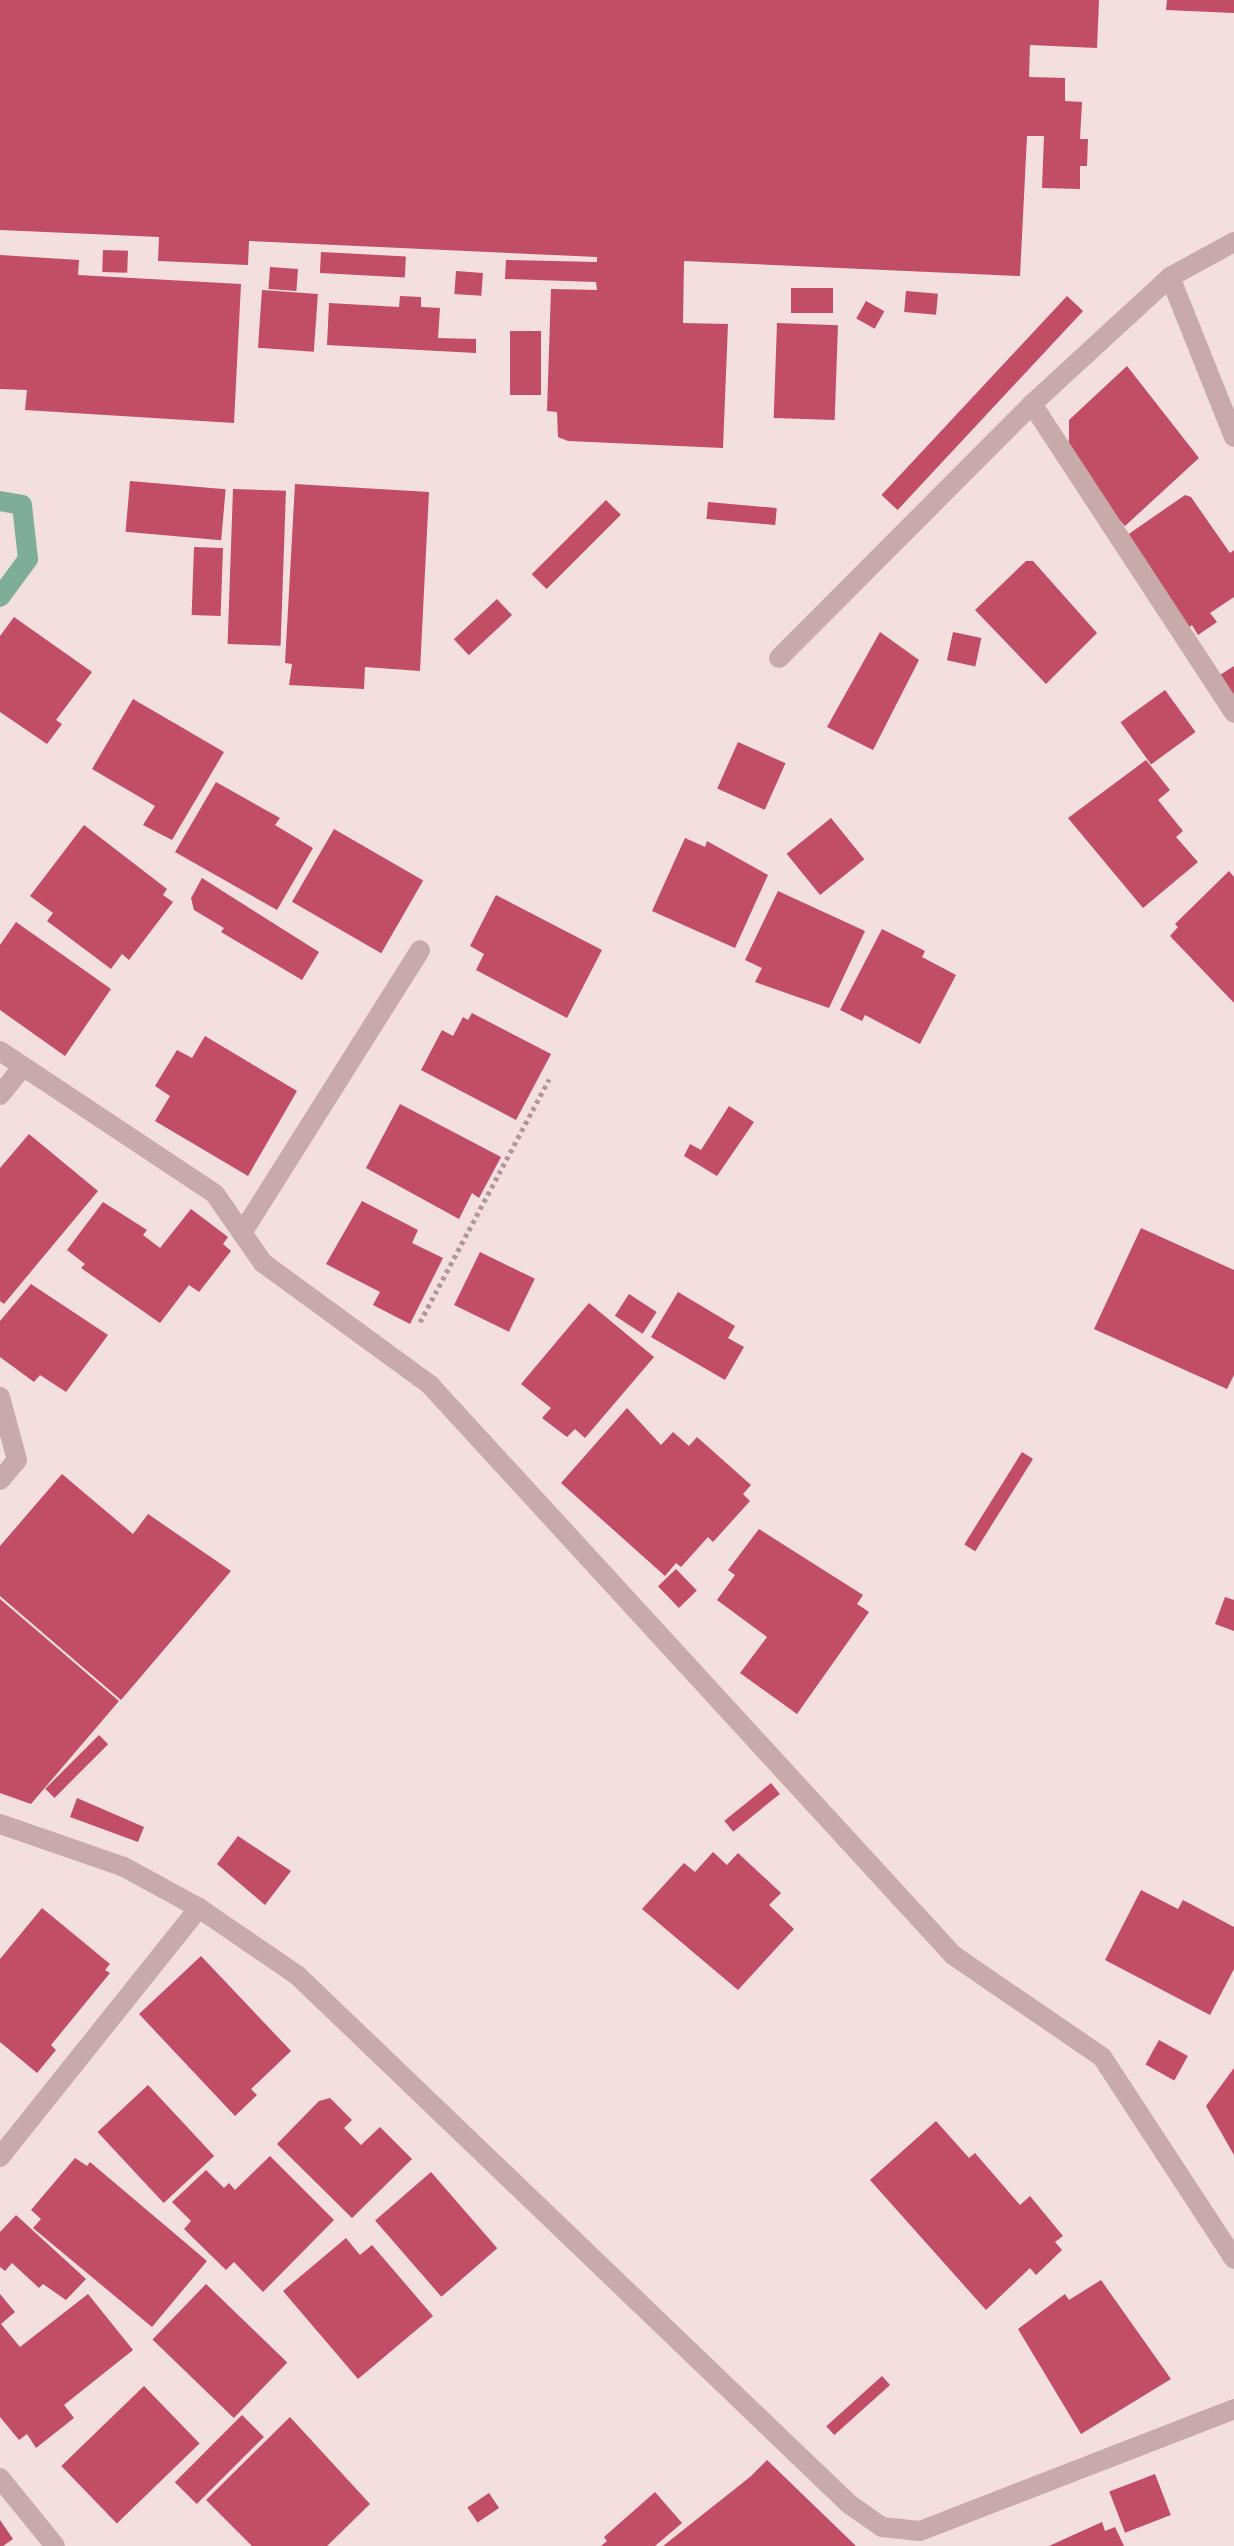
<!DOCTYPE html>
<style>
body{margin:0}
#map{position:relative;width:1234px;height:2546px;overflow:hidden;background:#f2dfde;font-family:Arial,sans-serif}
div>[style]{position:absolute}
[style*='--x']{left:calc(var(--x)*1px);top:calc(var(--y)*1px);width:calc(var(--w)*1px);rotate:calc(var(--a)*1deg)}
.stream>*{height:20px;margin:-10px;padding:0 10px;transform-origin:10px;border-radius:10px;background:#7eae9a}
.building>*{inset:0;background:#c14d67;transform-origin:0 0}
.path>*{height:5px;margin-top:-2.5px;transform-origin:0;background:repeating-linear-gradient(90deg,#b59596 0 4px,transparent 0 8px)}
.service>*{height:20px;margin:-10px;padding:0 10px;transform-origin:10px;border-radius:10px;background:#c9aaab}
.minor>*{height:20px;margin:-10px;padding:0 10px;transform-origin:10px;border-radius:10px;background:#c9aaab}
span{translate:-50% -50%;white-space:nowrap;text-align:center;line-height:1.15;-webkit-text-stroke:8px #f9eceb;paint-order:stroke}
</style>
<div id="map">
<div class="stream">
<i style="--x:0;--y:501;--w:22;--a:10"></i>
<i style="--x:22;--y:505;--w:54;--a:83.7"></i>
<i style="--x:28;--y:559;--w:47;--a:126.4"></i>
</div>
<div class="building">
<i style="clip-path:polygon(0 0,1099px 0,1097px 48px,1030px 45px,1029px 77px,1065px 78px,1065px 101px,1082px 102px,1080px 139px,1088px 139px,1087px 166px,1080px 166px,1080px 189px,1042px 188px,1044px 136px,1027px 136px,1020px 276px,684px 261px,683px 323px,728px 324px,723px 448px,568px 441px,558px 437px,557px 412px,547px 411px,551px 289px,597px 290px,596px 282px,505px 279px,506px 260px,597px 262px,597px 257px,249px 241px,248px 265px,158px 261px,159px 237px,0 230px)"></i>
<i style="clip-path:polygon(1167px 0,1234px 0,1234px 13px,1166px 10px)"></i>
<i style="left:103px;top:250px;width:25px;height:22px;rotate:2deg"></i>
<i style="left:321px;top:252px;width:85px;height:21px;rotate:3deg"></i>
<i style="clip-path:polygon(0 255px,79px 260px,78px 275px,241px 284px,234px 423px,25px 410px,27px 390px,0 389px)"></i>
<i style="left:270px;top:267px;width:28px;height:22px;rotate:4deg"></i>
<i style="left:456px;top:271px;width:27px;height:23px;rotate:4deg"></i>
<i style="left:791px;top:288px;width:42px;height:25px"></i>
<i style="left:262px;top:290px;width:56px;height:58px;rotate:4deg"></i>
<i style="left:906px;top:291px;width:32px;height:21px;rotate:5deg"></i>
<i style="clip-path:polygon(400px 296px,421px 297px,421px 307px,440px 308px,438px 338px,476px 339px,476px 353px,327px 345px,329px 303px,399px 307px)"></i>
<i style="left:1067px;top:296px;width:22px;height:272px;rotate:43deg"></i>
<i style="left:866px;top:301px;width:21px;height:20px;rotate:29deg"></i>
<i style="left:777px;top:323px;width:61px;height:95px;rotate:2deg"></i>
<i style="left:510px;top:331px;width:31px;height:64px"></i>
<i style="clip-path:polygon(1127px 366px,1199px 458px,1125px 526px,1079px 476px,1069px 448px,1069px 420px)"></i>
<i style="left:130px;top:481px;width:96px;height:51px;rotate:5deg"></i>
<i style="clip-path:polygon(295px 484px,429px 492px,420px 671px,365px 667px,364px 689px,289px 685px,292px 664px,285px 663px)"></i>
<i style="left:233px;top:489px;width:53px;height:155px;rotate:2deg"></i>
<i style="clip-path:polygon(1185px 495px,1191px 497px,1230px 553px,1234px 550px,1234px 597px,1210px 613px,1217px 622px,1198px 635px,1192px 625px,1186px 630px,1123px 538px)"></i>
<i style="left:606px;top:500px;width:21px;height:105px;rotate:45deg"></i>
<i style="left:708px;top:502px;width:69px;height:17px;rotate:5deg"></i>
<i style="left:194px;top:547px;width:29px;height:68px;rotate:2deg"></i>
<i style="clip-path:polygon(1026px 561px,1033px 561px,1097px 633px,1046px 684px,975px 610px)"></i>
<i style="left:497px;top:599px;width:22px;height:59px;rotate:47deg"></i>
<i style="clip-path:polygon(14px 617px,92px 672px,56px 720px,62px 724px,47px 744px,0 712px,0 636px)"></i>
<i style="clip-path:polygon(880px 632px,919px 660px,873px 750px,827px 727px)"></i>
<i style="left:953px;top:632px;width:29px;height:29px;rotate:12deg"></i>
<i style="clip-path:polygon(1234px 666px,1234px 696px,1220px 675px)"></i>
<i style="left:1165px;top:690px;width:52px;height:55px;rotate:54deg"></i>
<i style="clip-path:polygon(133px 699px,224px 752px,172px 840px,143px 825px,155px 806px,92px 769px)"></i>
<i style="left:738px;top:742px;width:52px;height:51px;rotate:24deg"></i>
<i style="clip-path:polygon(1146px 760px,1170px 790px,1158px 800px,1183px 831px,1176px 837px,1198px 862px,1143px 908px,1068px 818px)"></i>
<i style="clip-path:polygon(216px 782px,280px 818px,275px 825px,313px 848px,277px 910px,175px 852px)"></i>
<i style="left:831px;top:818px;width:53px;height:57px;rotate:51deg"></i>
<i style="clip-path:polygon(84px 825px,167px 889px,163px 895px,173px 902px,129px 960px,122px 954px,111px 969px,47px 921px,53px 913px,30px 896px)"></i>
<i style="left:334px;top:829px;width:103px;height:84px;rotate:30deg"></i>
<i style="clip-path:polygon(685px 838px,705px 847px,707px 841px,768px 875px,735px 948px,652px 911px)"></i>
<i style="clip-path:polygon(1229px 871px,1234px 877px,1234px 1003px,1170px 936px,1178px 927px,1175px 924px)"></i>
<i style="clip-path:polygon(202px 878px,319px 952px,302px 980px,221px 932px,224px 928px,194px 910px,191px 898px)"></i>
<i style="clip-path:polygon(778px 891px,865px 931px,829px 1008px,755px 982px,762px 968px,745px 960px)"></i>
<i style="clip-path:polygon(496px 895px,602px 950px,567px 1018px,476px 970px,484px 954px,470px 946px)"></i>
<i style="clip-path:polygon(16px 922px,111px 989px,65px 1056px,0 1010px,0 945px)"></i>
<i style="clip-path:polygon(882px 929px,925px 951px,922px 957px,956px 975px,920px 1044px,865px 1015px,862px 1021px,840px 1010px)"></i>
<i style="clip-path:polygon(472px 1013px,551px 1054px,516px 1120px,421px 1070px,442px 1030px,453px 1036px,463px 1017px,468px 1020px)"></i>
<i style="clip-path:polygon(205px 1036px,297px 1091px,248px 1176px,155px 1121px,170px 1096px,155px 1086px,177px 1050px,192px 1058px)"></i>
<i style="clip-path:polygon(400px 1104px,501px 1157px,479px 1198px,472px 1193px,459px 1219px,366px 1168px)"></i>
<i style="clip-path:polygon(729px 1106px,754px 1122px,717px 1176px,684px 1156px,690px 1144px,701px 1150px)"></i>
<i style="clip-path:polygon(29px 1134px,98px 1191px,4px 1304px,0 1301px,0 1168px)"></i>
<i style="clip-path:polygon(362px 1201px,418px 1230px,412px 1243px,443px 1258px,410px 1324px,373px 1305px,380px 1292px,326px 1264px)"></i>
<i style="clip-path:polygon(103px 1202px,147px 1230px,143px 1235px,160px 1248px,191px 1209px,228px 1237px,223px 1244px,231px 1251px,199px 1292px,189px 1285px,160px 1323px,81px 1268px,85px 1264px,67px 1250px)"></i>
<i style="clip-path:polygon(1141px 1228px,1234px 1270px,1234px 1375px,1227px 1389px,1094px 1329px)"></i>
<i style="left:480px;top:1252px;width:61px;height:59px;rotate:26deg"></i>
<i style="clip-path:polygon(31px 1284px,108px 1335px,66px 1392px,40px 1375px,34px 1382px,0 1357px,0 1321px)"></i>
<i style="clip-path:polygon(678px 1292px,735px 1326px,728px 1338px,744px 1347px,725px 1380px,651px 1337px)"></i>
<i style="left:629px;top:1294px;width:33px;height:26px;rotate:33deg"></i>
<i style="clip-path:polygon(589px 1303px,654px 1357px,585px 1438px,575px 1429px,567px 1437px,542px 1418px,551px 1408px,521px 1384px)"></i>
<i style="clip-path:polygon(627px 1408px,661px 1445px,673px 1432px,689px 1446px,697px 1437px,751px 1485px,743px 1494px,750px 1501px,713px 1542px,708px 1537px,681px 1567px,676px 1563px,665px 1576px,561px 1483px)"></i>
<i style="left:1022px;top:1452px;width:13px;height:109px;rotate:32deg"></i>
<i style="clip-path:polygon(62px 1474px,133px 1534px,148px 1514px,231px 1571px,121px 1700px,0 1596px,0 1546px)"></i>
<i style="clip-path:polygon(759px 1529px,863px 1595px,857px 1604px,869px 1612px,797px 1714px,740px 1673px,767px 1637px,717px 1600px,735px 1575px,728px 1570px)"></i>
<i style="left:676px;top:1569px;width:30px;height:25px;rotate:46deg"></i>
<i style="clip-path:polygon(1225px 1597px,1234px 1600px,1234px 1631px,1215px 1624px)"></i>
<i style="clip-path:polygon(0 1599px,119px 1701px,31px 1804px,0 1793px)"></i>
<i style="left:99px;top:1735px;width:13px;height:76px;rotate:45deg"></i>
<i style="left:771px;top:1783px;width:14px;height:60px;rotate:51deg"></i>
<i style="clip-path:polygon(77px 1798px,144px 1827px,138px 1842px,70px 1817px)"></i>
<i style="clip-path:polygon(238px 1836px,291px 1871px,265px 1905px,217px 1864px)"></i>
<i style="clip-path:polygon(713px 1852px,727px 1865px,738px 1853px,781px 1893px,769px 1905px,794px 1929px,738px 1990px,642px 1909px,684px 1863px,695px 1872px)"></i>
<i style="clip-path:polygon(1141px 1890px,1178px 1909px,1183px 1900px,1234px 1927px,1234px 1969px,1210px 2015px,1105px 1960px)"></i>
<i style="clip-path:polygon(42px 1908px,110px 1964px,105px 1970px,110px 1973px,51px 2045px,56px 2050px,37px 2073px,0 2042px,0 1959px)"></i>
<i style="clip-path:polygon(201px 1956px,291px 2051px,251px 2089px,257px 2095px,235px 2116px,139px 2014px)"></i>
<i style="left:1159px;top:2040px;width:33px;height:28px;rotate:29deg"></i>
<i style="clip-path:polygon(1234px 2068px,1234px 2155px,1206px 2106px)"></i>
<i style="left:148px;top:2085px;width:97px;height:69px;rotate:47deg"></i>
<i style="clip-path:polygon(330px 2098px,352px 2120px,344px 2128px,361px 2145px,380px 2127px,412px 2159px,352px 2218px,277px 2144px,319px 2101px)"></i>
<i style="clip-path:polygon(936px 2121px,969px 2158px,975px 2153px,1020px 2205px,1030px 2196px,1063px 2236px,1055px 2242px,1062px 2250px,1036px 2275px,1030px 2268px,986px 2310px,870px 2180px)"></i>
<i style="clip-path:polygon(270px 2156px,334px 2220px,263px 2292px,234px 2262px,226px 2270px,184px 2229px,191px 2221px,172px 2202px,206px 2170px,224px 2188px,229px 2183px,235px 2190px)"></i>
<i style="clip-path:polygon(75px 2158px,87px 2166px,90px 2162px,207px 2261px,152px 2327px,33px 2228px,41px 2219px,31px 2210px)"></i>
<i style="left:431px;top:2172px;width:101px;height:74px;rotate:49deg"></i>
<i style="clip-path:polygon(16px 2215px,86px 2279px,66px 2300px,43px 2284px,39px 2288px,12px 2263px,5px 2271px,0 2267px,0 2232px)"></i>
<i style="clip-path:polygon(346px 2238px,360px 2255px,372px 2245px,433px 2316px,358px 2379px,283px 2291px)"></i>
<i style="clip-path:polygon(1101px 2280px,1171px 2379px,1081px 2434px,1018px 2329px,1065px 2294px,1069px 2300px)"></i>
<i style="left:206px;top:2284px;width:113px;height:77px;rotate:44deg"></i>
<i style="clip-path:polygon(0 2294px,15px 2312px,1px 2324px,20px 2347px,88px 2294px,133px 2350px,64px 2405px,74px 2418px,36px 2448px,27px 2434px,19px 2440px,0 2417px)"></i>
<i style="left:882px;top:2376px;width:12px;height:75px;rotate:48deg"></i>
<i style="left:144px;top:2386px;width:80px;height:115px;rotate:46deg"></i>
<i style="left:242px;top:2415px;width:31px;height:95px;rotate:45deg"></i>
<i style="clip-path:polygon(290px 2417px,370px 2504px,327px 2546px,252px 2546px,206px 2500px)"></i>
<i style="clip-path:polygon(767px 2460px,856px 2546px,663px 2546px,750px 2477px)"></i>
<i style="left:1155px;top:2474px;width:44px;height:49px;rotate:69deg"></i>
<i style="clip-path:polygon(655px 2492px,682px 2523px,655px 2546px,601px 2546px,607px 2541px,604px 2537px)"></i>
<i style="left:489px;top:2493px;width:18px;height:26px;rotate:56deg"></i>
<i style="clip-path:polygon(0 2520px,13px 2539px,3px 2546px,0 2546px)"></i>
<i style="clip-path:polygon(1102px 2522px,1105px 2531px,1115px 2527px,1124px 2546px,1049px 2546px)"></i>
</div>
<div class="path">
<i style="--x:420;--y:1322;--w:275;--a:-62"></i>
</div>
<div class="service">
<i style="--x:0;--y:2157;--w:319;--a:-51.4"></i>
<i style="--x:0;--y:2478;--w:87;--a:51"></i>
</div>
<div class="minor">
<i style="--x:1170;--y:277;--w:73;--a:-28.7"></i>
<i style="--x:1032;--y:404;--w:369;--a:56.8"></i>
<i style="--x:779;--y:658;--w:359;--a:-45.1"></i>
<i style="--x:1032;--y:404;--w:188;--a:-42.6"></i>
<i style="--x:1170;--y:277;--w:172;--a:68.2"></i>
<i style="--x:0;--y:1051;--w:258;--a:33.6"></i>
<i style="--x:215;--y:1194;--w:84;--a:55.2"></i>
<i style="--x:263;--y:1263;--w:207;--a:36.1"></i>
<i style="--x:430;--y:1385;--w:774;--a:47.46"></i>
<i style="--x:953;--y:1955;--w:181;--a:34.4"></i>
<i style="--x:1102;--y:2057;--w:241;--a:56.8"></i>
<i style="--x:0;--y:1095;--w:33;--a:-51"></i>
<i style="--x:242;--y:1233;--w:334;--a:-57.8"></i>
<i style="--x:0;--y:1397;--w:65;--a:74.9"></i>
<i style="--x:17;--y:1460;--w:26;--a:130"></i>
<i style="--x:0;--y:1824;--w:131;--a:19.1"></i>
<i style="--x:124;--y:1867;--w:85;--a:28.7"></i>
<i style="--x:199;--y:1908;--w:119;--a:34.4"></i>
<i style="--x:297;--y:1975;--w:765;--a:43.78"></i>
<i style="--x:849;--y:2504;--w:40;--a:34.9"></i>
<i style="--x:882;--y:2527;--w:38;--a:6"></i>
<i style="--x:920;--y:2531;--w:337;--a:-21.2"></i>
</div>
</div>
